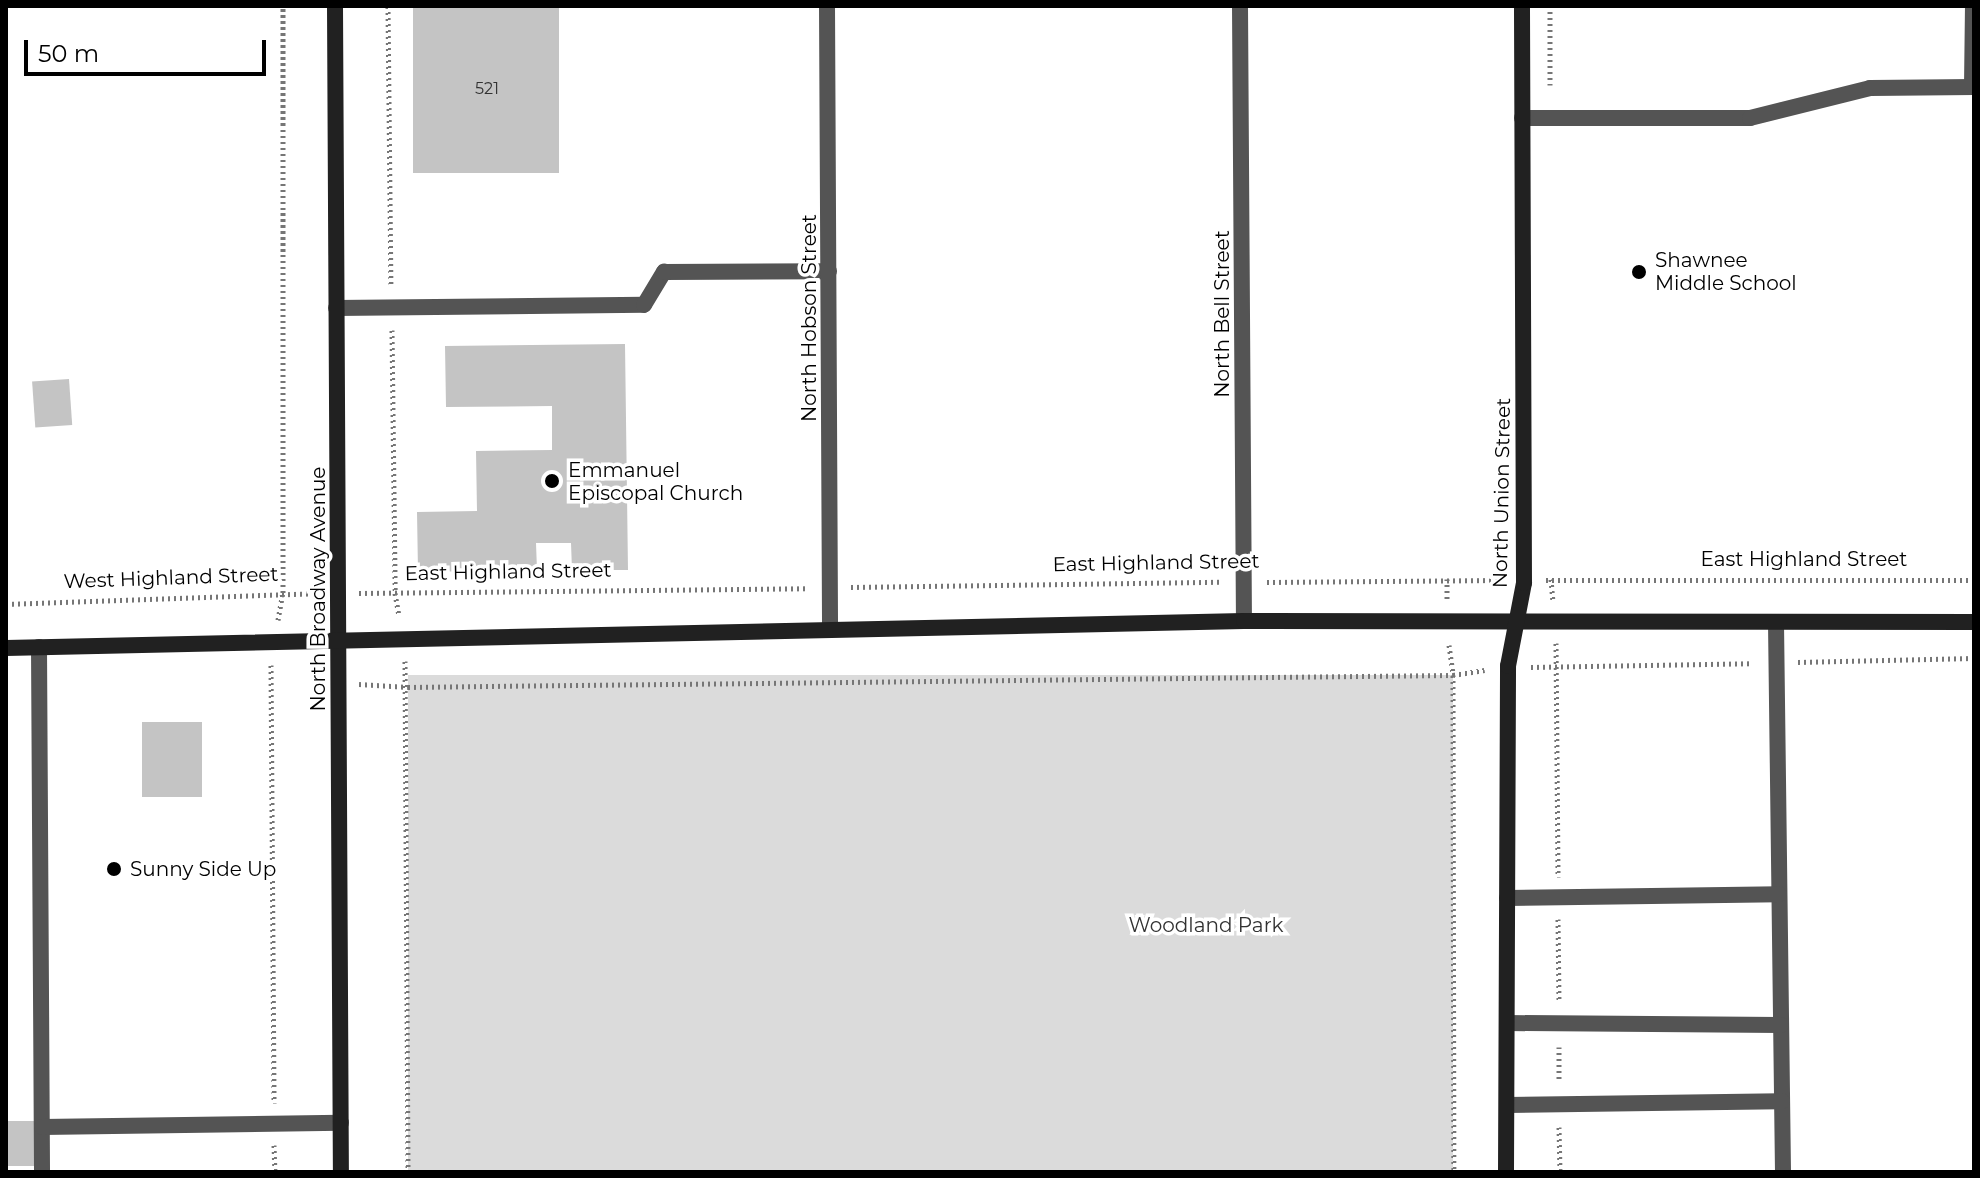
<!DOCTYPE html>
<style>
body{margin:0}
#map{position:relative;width:1980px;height:1178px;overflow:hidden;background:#fff;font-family:Montserrat,sans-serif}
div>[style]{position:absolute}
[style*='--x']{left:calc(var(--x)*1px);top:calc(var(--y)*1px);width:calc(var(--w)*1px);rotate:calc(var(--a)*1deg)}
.green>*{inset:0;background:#dbdbdb;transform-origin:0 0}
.building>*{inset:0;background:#c4c4c4;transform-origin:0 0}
.path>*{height:5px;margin-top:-2.5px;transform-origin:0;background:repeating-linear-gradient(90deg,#767676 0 2px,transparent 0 6px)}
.lane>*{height:16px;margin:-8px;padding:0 8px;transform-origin:8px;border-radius:8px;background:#545454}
.street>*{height:16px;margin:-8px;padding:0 8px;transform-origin:8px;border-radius:8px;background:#545454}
.secondary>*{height:16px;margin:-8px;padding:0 8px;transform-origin:8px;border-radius:8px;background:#212121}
.dots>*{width:22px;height:22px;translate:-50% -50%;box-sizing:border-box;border:4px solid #fff;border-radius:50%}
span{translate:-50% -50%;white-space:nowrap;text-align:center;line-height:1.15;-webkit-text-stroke:7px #fff;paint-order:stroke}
.number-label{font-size:16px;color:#313131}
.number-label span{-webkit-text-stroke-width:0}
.poi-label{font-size:20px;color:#000}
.left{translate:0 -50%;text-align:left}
.street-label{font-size:20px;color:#000}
.park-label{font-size:20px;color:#323232}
.frame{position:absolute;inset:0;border:8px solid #000;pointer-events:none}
.scale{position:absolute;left:24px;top:40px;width:242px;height:36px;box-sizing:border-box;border:4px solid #000;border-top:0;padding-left:10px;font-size:24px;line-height:28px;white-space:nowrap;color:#000;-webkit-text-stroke:6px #fff;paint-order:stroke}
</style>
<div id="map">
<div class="green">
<i style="left:1453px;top:675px;width:497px;height:1045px;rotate:90deg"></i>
</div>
<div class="building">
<i style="left:413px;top:6px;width:146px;height:167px"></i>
<i style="clip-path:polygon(625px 344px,628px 570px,572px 570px,571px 543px,536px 543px,537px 570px,418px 572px,417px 512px,477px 511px,476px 451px,552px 450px,552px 406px,446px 407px,445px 346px)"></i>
<i style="left:69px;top:379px;width:46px;height:37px;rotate:86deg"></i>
<i style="left:142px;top:722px;width:60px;height:75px"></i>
<i style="left:6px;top:1121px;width:28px;height:45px"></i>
</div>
<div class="path">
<i style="--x:388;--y:6;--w:278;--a:89.4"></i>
<i style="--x:1550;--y:6;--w:79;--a:90"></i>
<i style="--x:392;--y:330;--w:263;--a:89.3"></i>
<i style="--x:395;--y:593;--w:23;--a:80"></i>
<i style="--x:1551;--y:579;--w:22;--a:85"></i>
<i style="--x:1546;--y:580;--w:428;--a:0"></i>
<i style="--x:1267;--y:582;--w:234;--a:-0.5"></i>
<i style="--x:851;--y:587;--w:370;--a:-0.8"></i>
<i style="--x:359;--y:593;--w:450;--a:-0.6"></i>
<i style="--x:1447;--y:599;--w:20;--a:-90"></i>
<i style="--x:6;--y:604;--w:311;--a:-2"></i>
<i style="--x:278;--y:620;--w:27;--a:-80"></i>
<i style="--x:283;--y:593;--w:587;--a:-90"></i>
<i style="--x:1556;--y:643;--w:234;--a:89.5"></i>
<i style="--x:1449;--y:645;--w:30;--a:82"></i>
<i style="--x:1453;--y:675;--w:497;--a:89.9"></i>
<i style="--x:405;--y:661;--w:511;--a:89.66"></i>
<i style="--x:1798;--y:662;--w:176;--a:-1.3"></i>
<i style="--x:271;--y:665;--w:438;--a:89.6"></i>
<i style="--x:1531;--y:667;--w:221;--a:-1"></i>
<i style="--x:359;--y:684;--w:49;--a:3.5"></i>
<i style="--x:408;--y:687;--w:1045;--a:-0.66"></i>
<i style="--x:1453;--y:675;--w:32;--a:-9"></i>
<i style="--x:1558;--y:919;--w:82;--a:89.3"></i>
<i style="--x:1559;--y:1047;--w:34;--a:90"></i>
<i style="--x:1559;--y:1127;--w:45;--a:88.7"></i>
<i style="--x:274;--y:1145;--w:27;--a:88"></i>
</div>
<div class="lane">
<i style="--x:1972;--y:87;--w:81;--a:-89.3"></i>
<i style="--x:1522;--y:118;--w:228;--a:0"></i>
<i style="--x:1750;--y:118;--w:124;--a:-14"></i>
<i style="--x:1870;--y:88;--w:104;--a:-0.6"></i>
<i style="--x:336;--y:308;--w:308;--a:-0.6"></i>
<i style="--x:644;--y:305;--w:39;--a:-59"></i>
<i style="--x:664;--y:272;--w:165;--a:-0.3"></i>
<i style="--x:1776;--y:623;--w:549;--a:89.27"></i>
<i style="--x:39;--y:647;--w:525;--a:89.67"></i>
<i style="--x:1507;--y:898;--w:272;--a:-0.8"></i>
<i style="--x:1507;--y:1023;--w:274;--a:0.4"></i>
<i style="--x:1507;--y:1105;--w:275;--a:-0.8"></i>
<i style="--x:42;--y:1127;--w:299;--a:-0.8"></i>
</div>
<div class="street">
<i style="--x:827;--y:6;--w:624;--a:89.72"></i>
<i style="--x:1240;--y:6;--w:615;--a:89.63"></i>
</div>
<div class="secondary">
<i style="--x:335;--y:6;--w:1166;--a:89.71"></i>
<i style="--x:6;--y:648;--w:1238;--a:-1.25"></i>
<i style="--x:1244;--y:621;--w:730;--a:0.08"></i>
<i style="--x:1506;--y:1172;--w:506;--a:-89.77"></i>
<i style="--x:1508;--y:666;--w:85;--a:-79.1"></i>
<i style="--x:1524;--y:583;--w:577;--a:-90.2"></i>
</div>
<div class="dots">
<i style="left:1639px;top:272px;background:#000"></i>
<i style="left:552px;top:481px;background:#000"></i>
<i style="left:114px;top:869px;background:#000"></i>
</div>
<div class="number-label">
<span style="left:487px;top:89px">521</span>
</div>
<div class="poi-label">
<span class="left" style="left:1655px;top:272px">Shawnee<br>Middle School</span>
<span class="left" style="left:568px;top:482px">Emmanuel<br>Episcopal Church</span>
<span class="left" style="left:130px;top:869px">Sunny Side Up</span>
</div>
<div class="street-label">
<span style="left:1222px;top:314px;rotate:-90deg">North Bell Street</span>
<span style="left:809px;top:318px;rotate:-90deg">North Hobson Street</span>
<span style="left:1502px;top:493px;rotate:-89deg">North Union Street</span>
<span style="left:1804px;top:559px">East Highland Street</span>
<span style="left:1156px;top:563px;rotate:-1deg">East Highland Street</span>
<span style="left:508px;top:572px;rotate:-1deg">East Highland Street</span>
<span style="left:171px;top:578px;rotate:-2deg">West Highland Street</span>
<span style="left:318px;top:589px;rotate:-90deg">North Broadway Avenue</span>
</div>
<div class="park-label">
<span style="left:1206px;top:925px">Woodland Park</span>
</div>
<div class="frame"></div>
<div class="scale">50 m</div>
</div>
